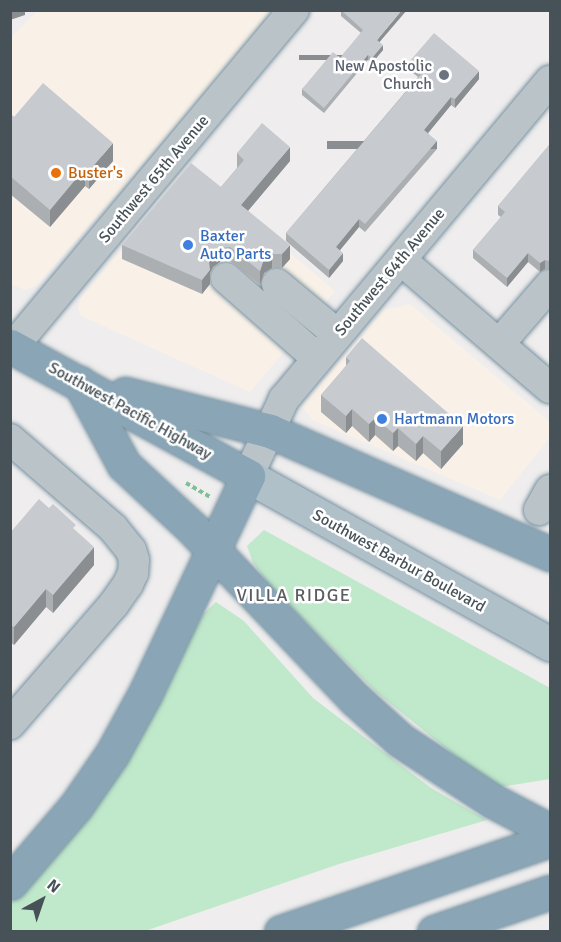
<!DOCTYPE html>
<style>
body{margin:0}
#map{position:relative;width:561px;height:942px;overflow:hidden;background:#efeded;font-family:Signika,sans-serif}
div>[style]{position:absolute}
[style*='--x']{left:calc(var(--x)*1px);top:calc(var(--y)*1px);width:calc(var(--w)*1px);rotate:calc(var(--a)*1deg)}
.commercial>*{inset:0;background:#f9f1e7}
.green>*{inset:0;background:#c0e8ca}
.path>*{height:4px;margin-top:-2px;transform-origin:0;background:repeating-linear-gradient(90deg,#7cc296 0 4.5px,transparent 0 7.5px)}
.roads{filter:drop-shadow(0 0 2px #7691a1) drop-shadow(0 0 2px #7691a1)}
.minor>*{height:30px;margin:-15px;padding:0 15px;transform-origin:15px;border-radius:15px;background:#bac3c8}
.major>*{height:33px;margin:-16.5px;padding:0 16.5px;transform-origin:16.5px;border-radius:16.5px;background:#b0c0c9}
.highway>*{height:33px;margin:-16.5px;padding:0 16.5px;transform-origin:16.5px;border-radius:16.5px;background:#8aa6b6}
.wall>*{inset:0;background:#abafb2}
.shaded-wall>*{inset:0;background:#8b8e91;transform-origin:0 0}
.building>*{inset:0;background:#c7cbcf}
.dots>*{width:16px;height:16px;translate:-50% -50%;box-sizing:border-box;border:3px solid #fff;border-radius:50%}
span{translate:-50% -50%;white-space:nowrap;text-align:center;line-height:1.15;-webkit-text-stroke:5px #fff;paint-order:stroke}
.worship-label{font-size:16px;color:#5b616d}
.right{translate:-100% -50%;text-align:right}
.food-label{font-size:16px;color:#c56008}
.left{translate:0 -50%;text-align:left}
.street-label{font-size:16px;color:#475258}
.shop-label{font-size:16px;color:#366cbe}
.neighbourhood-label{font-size:18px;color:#5a5e61;letter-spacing:1.5px}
.frame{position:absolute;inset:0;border:12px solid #475258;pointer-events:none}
.north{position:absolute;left:12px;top:870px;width:60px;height:60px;-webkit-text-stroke:4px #fff;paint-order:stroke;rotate:40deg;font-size:16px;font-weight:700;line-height:24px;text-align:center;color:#475258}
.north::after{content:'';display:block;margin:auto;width:21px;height:27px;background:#475258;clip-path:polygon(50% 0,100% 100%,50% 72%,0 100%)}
</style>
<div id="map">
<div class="commercial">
<i style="clip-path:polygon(37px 11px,276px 11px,37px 285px,25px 290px,11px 284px,10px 39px)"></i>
<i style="clip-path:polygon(189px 169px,335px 291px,250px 392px,81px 316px,78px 307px,80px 299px)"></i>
<i style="clip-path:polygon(410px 304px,550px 422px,550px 437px,500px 500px,312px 420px,302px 406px,384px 310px)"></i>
</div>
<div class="green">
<i style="clip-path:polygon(264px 530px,550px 688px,550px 779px,501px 787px,474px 771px,376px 692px,271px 587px,253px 563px,247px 546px)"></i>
<i style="clip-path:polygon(216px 602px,244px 621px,313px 698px,431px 788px,487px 820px,339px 864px,145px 931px,11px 932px,11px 903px,42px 872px,121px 764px,203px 614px)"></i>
</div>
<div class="path">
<i style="--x:186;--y:483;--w:28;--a:30"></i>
</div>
<div class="roads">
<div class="minor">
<i style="--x:401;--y:260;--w:196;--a:40.7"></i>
<i style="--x:226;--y:278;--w:121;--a:41.3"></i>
<i style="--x:277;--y:284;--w:78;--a:39.8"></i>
<i style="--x:499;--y:344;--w:78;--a:-49.2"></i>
<i style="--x:13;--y:347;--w:439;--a:-50.2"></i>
<i style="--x:10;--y:439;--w:136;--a:40.8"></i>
<i style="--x:113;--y:528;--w:28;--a:51"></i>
<i style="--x:131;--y:550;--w:10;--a:73"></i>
<i style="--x:134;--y:560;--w:13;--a:94"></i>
<i style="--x:133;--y:573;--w:12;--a:114"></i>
<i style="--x:128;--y:584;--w:24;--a:125"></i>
<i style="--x:114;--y:604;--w:159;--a:130.9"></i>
<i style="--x:248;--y:476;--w:85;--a:-64.9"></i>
<i style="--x:284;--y:399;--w:415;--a:-50.1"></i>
<i style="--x:539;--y:510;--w:23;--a:-61"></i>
</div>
<div class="major">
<i style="--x:248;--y:476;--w:346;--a:29.1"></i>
</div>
<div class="highway">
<i style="--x:10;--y:346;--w:271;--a:28.6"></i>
<i style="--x:248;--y:476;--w:239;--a:115.3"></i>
<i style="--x:146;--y:692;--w:71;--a:118.7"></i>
<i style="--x:112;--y:754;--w:63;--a:124.7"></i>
<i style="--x:76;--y:806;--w:101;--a:130.6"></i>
<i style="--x:80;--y:383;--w:93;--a:61.8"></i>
<i style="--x:124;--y:465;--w:93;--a:42.8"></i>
<i style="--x:192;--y:528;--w:236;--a:46.4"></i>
<i style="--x:355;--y:699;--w:61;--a:42.3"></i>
<i style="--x:400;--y:740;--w:111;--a:33.3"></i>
<i style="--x:493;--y:801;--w:64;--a:27.8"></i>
<i style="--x:125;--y:394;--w:150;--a:14.3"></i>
<i style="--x:270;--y:431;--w:306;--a:23.7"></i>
<i style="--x:281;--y:932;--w:284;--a:-18.9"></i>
<i style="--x:434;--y:932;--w:123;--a:-19"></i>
</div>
</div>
<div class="wall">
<i style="clip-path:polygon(341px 10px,379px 42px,383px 50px,372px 63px,368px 60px,324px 113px,302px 95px,302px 89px,340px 58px,361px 33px,341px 16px)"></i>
<i style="clip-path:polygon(409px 62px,479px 79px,455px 108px,451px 105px,428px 133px,437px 149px,365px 232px,359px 227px,340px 250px,343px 261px,329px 278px,286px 241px,286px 233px,418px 77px,409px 70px)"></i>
<i style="clip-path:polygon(10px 114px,14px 117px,113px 161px,89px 189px,85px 186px,50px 227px,10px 194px)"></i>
<i style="clip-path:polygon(550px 144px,550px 269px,545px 269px,540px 272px,528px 262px,507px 287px,473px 258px,473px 250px,501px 217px,498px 215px,498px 206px)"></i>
<i style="clip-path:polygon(237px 153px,290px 161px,248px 211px,290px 259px,282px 268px,272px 268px,264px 273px,260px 285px,230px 261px,220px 262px,213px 267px,210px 273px,210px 284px,202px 294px,122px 259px,122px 245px,221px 187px,237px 168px)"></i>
<i style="clip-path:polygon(346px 357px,463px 444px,441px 469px,423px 453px,416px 461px,398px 446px,393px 451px,375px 435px,369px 442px,352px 426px,346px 433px,321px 412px,321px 395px,346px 366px)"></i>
<i style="clip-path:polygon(76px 531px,94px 565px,53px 613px,46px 607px,14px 645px,10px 642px,10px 533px)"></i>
</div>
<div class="shaded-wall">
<i style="clip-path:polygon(10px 10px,25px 10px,25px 15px,10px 20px)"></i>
<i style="clip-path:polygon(402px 10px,407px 10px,377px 45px,377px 40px)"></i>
<i style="clip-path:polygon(383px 45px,383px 50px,372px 63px,372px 58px)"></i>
<i style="left:368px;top:55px;width:5px;height:69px;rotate:90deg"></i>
<i style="clip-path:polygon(479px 71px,479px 79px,455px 108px,455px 99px)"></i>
<i style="clip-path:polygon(451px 97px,451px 105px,424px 138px,424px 130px)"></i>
<i style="left:437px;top:141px;width:8px;height:110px;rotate:90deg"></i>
<i style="clip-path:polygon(113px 143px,113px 161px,89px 189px,89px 171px)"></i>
<i style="clip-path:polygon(290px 147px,290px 161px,241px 219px,241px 205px)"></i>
<i style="clip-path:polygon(85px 168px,85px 186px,50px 227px,50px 210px)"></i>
<i style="clip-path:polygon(359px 219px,359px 227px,336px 255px,336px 247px)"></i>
<i style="clip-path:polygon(290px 245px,290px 259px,282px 268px,282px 254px)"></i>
<i style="clip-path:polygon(220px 248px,220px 262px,213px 267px,210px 273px,210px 284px,202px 294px,202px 280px,213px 253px)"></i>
<i style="clip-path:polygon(343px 253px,343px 261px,329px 278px,329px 270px)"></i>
<i style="clip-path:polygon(528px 253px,528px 262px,507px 287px,507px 278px)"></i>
<i style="clip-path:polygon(272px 254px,272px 268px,264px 273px,260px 285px,260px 271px,264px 259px)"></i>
<i style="clip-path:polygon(545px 260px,545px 269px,540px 272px,540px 263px)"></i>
<i style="clip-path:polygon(352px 409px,352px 426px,346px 433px,346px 416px)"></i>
<i style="clip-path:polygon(375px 418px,375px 435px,369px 442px,369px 424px)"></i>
<i style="clip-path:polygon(463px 426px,463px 444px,441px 469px,441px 451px)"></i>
<i style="clip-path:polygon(398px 428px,398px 446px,393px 451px,393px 433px)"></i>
<i style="clip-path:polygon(423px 436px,423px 453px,416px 461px,416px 444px)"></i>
<i style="clip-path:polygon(94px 547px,94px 565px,53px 613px,53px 595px)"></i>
<i style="clip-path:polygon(46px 589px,46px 607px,14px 645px,14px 627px)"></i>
</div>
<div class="building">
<i style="clip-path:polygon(402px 10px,377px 40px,383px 45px,372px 58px,368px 55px,324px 108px,302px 89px,333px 52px,340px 58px,363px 30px,341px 10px)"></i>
<i style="clip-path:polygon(434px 33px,479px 71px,455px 99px,451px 97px,424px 130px,437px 141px,365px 224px,359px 219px,336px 247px,343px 253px,329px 270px,286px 233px,422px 73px,409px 62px)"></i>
<i style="clip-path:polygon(43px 83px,113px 143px,89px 171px,85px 168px,50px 210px,10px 176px,10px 114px,14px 117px)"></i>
<i style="clip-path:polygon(262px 123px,290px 147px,241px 205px,290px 245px,282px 254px,272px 254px,264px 259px,260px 271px,230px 247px,220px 248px,213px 253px,209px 261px,210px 270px,202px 280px,122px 245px,191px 163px,221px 187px,244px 160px,237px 153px)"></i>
<i style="clip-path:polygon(550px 144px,550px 261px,545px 260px,540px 263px,528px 253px,507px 278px,473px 250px,505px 212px,498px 206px)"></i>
<i style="clip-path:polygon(362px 338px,463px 426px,441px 451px,423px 436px,416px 444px,398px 428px,393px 433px,375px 418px,369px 424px,352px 409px,346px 416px,321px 395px,350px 361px,346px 357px)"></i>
<i style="clip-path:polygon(39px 499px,49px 508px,53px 504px,76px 525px,73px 528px,94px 547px,53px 595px,46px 589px,14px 627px,10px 625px,10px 533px)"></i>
</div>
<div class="dots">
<i style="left:444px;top:75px;background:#6b7280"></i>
<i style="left:56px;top:173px;background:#e8710a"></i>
<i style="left:188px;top:245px;background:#3f7fe0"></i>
<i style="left:382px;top:419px;background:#3f7fe0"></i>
</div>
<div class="worship-label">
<span class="right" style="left:432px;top:75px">New Apostolic<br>Church</span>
</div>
<div class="food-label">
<span class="left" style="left:68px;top:173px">Buster's</span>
</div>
<div class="street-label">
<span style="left:154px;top:179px;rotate:-50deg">Southwest 65th Avenue</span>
<span style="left:390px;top:272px;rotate:-50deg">Southwest 64th Avenue</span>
<span style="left:130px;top:411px;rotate:29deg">Southwest Pacific Highway</span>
<span style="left:399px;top:561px;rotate:29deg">Southwest Barbur Boulevard</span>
</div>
<div class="shop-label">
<span class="left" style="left:200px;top:245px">Baxter<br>Auto Parts</span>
<span class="left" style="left:394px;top:419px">Hartmann Motors</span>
</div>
<div class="neighbourhood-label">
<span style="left:294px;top:595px">VILLA RIDGE</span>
</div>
<div class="frame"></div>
<div class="north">N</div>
</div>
